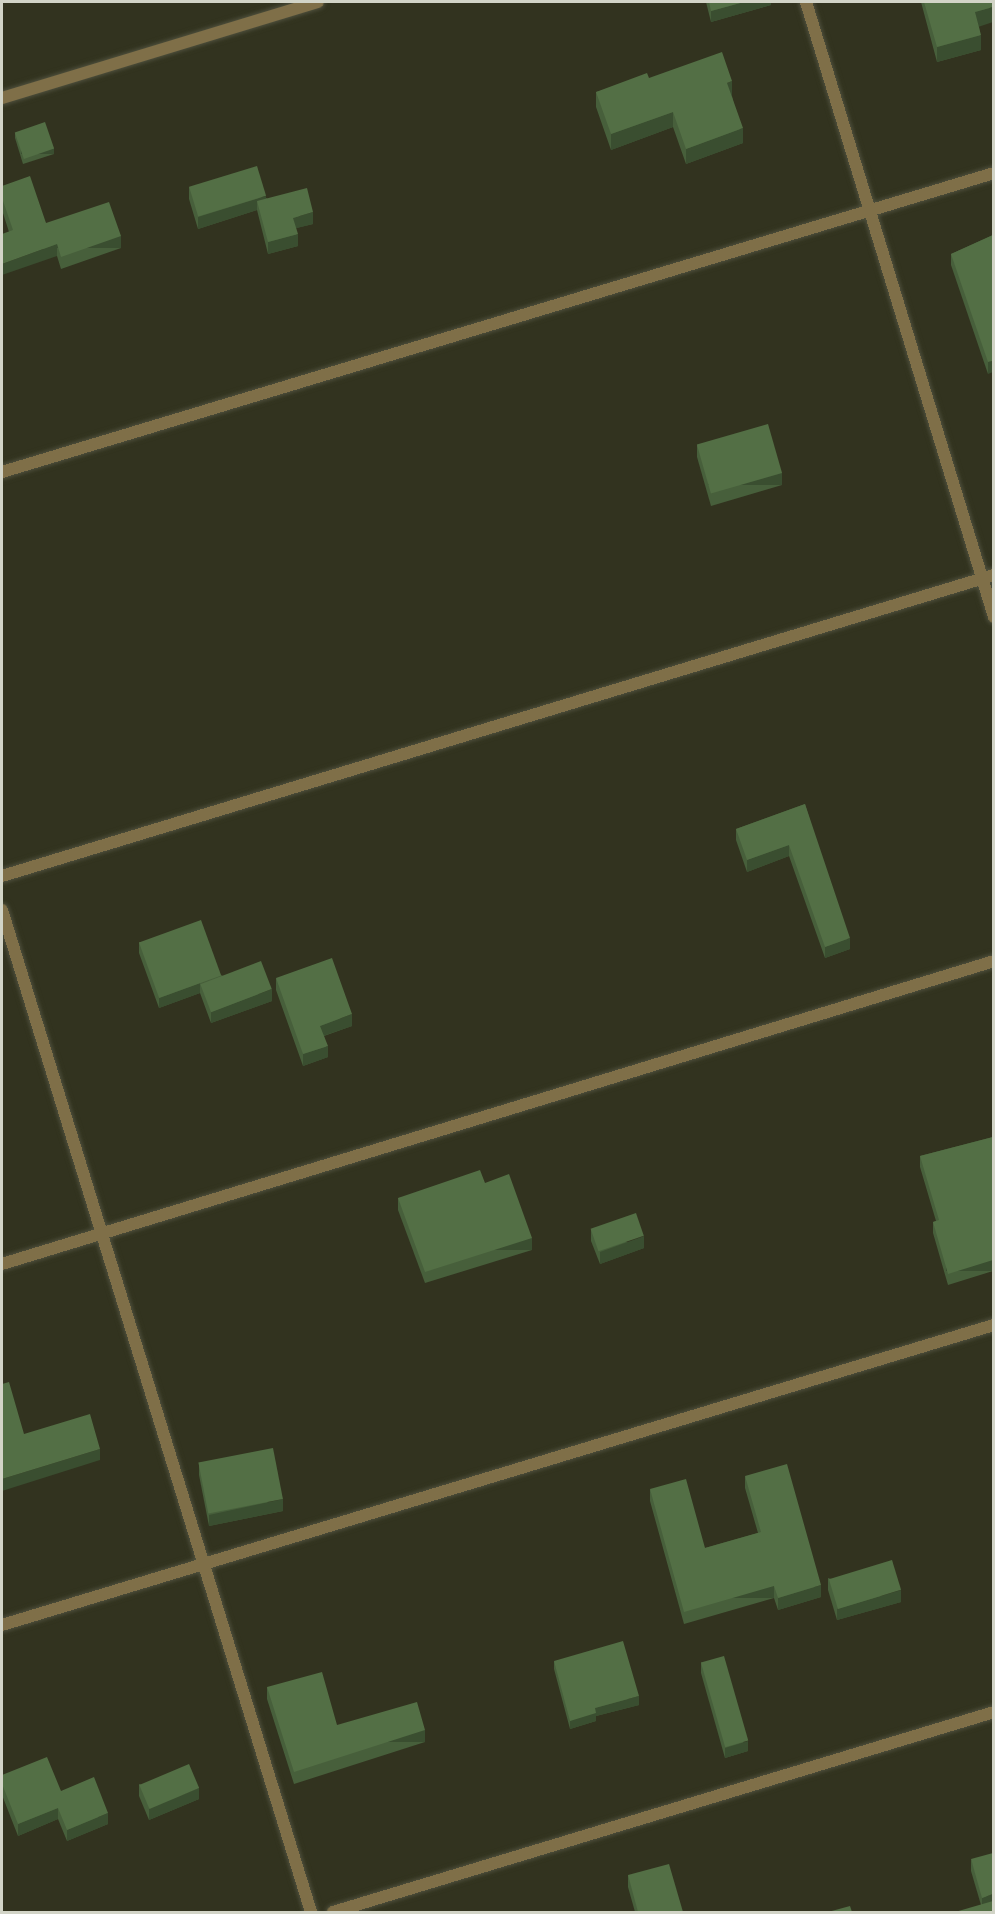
<!DOCTYPE html>
<style>
body{margin:0}
#map{position:relative;width:995px;height:1914px;overflow:hidden;background:#32331f;font-family:Roboto,sans-serif}
div>[style]{position:absolute}
[style*='--x']{left:calc(var(--x)*1px);top:calc(var(--y)*1px);width:calc(var(--w)*1px);rotate:calc(var(--a)*1deg)}
.roads{filter:drop-shadow(0 0 2px #4f503d) drop-shadow(0 0 2px #4f503d)}
.minor>*{height:12px;margin:-6px;padding:0 6px;transform-origin:6px;border-radius:6px;background:#7f6f48}
.wall>*{inset:0;background:#475f3b}
.shaded-wall>*{inset:0;background:#3a4e30;transform-origin:0 0}
.building>*{inset:0;background:#536f45;transform-origin:0 0}
span{translate:-50% -50%;white-space:nowrap;text-align:center;line-height:1.15;-webkit-text-stroke:5px #1a1a11;paint-order:stroke}
.frame{position:absolute;inset:0;border:3px solid #d2d4c7;pointer-events:none}
</style>
<div id="map">
<div class="roads">
<div class="minor">
<i style="--x:806;--y:2;--w:643;--a:73"></i>
<i style="--x:2;--y:98;--w:330;--a:-16.9"></i>
<i style="--x:2;--y:472;--w:1036;--a:-16.77"></i>
<i style="--x:2;--y:876;--w:1037;--a:-16.88"></i>
<i style="--x:2;--y:910;--w:1049;--a:72.86"></i>
<i style="--x:2;--y:1264;--w:1037;--a:-16.98"></i>
<i style="--x:2;--y:1625;--w:1036;--a:-16.83"></i>
<i style="--x:333;--y:1912;--w:691;--a:-16.83"></i>
</div>
</div>
<div class="wall">
<i style="clip-path:polygon(706px 2px,771px 2px,771px 5px,711px 22px)"></i>
<i style="clip-path:polygon(921px 2px,993px 2px,979px 26px,981px 50px,937px 62px)"></i>
<i style="clip-path:polygon(649px 78px,732px 96px,743px 143px,686px 164px,673px 127px,611px 150px,596px 107px,596px 92px)"></i>
<i style="clip-path:polygon(15px 133px,54px 154px,23px 164px,15px 138px)"></i>
<i style="clip-path:polygon(2px 186px,46px 223px,121px 248px,61px 269px,57px 256px,9px 232px,2px 210px)"></i>
<i style="clip-path:polygon(189px 187px,266px 198px,313px 224px,296px 228px,298px 246px,268px 254px,257px 210px,198px 229px,189px 199px)"></i>
<i style="clip-path:polygon(993px 235px,988px 374px,951px 265px,951px 254px)"></i>
<i style="clip-path:polygon(697px 445px,782px 485px,711px 506px,697px 457px)"></i>
<i style="clip-path:polygon(805px 804px,850px 949px,825px 958px,789px 856px,747px 872px,736px 840px,736px 829px)"></i>
<i style="clip-path:polygon(139px 942px,221px 975px,272px 1001px,211px 1023px,200px 993px,159px 1008px,139px 953px)"></i>
<i style="clip-path:polygon(276px 978px,352px 1026px,324px 1036px,328px 1057px,303px 1066px,276px 990px)"></i>
<i style="clip-path:polygon(993px 1137px,993px 1271px,948px 1285px,933px 1233px,933px 1222px,936px 1221px,920px 1167px,920px 1156px)"></i>
<i style="clip-path:polygon(485px 1183px,532px 1250px,425px 1283px,398px 1210px,398px 1198px)"></i>
<i style="clip-path:polygon(591px 1229px,644px 1248px,600px 1264px,591px 1241px)"></i>
<i style="clip-path:polygon(199px 1463px,283px 1511px,209px 1526px,199px 1475px)"></i>
<i style="clip-path:polygon(745px 1476px,821px 1597px,778px 1610px,774px 1598px,684px 1624px,650px 1501px,650px 1489px,705px 1548px,758px 1533px,745px 1488px)"></i>
<i style="clip-path:polygon(828px 1578px,901px 1602px,837px 1620px,828px 1590px)"></i>
<i style="clip-path:polygon(554px 1661px,639px 1705px,596px 1716px,596px 1721px,570px 1729px,554px 1669px)"></i>
<i style="clip-path:polygon(701px 1662px,748px 1751px,725px 1758px,701px 1673px)"></i>
<i style="clip-path:polygon(267px 1687px,337px 1725px,425px 1742px,294px 1784px,267px 1699px)"></i>
<i style="clip-path:polygon(2px 1775px,61px 1791px,108px 1824px,67px 1841px,58px 1819px,18px 1836px,2px 1795px)"></i>
<i style="clip-path:polygon(139px 1784px,199px 1799px,149px 1820px,139px 1796px)"></i>
<i style="clip-path:polygon(971px 1859px,993px 1912px,981px 1905px,971px 1871px)"></i>
<i style="clip-path:polygon(628px 1875px,683px 1912px,635px 1912px,628px 1887px)"></i>
</div>
<div class="shaded-wall">
<i style="clip-path:polygon(744px 2px,771px 2px,771px 5px,711px 22px,711px 11px)"></i>
<i style="clip-path:polygon(993px 7px,993px 22px,975px 28px,975px 12px)"></i>
<i style="clip-path:polygon(981px 35px,981px 50px,937px 62px,937px 47px)"></i>
<i style="clip-path:polygon(732px 81px,732px 96px,727px 99px,727px 83px)"></i>
<i style="clip-path:polygon(673px 112px,673px 127px,611px 150px,611px 134px)"></i>
<i style="clip-path:polygon(743px 128px,743px 143px,686px 164px,686px 149px)"></i>
<i style="left:54px;top:148px;width:6px;height:33px;rotate:90deg"></i>
<i style="clip-path:polygon(266px 196px,266px 207px,257px 201px,257px 210px,198px 229px,198px 217px)"></i>
<i style="clip-path:polygon(313px 212px,313px 224px,293px 229px,293px 218px)"></i>
<i style="clip-path:polygon(298px 234px,298px 246px,268px 254px,268px 242px)"></i>
<i style="left:121px;top:236px;width:12px;height:64px;rotate:90deg"></i>
<i style="clip-path:polygon(57px 244px,57px 256px,2px 275px,2px 264px)"></i>
<i style="clip-path:polygon(993px 361px,993px 372px,988px 374px,988px 362px)"></i>
<i style="left:782px;top:473px;width:12px;height:74px;rotate:90deg"></i>
<i style="clip-path:polygon(789px 845px,789px 856px,747px 872px,747px 860px)"></i>
<i style="clip-path:polygon(850px 938px,850px 949px,825px 958px,825px 947px)"></i>
<i style="clip-path:polygon(200px 983px,200px 993px,159px 1008px,159px 998px)"></i>
<i style="clip-path:polygon(272px 989px,272px 1001px,211px 1023px,211px 1012px)"></i>
<i style="clip-path:polygon(352px 1014px,352px 1026px,320px 1037px,320px 1026px)"></i>
<i style="clip-path:polygon(328px 1046px,328px 1057px,303px 1066px,303px 1054px)"></i>
<i style="clip-path:polygon(644px 1236px,644px 1248px,600px 1264px,600px 1252px)"></i>
<i style="left:532px;top:1238px;width:12px;height:112px;rotate:90deg"></i>
<i style="left:993px;top:1260px;width:11px;height:47px;rotate:90deg"></i>
<i style="clip-path:polygon(100px 1449px,100px 1460px,2px 1491px,2px 1479px)"></i>
<i style="clip-path:polygon(283px 1499px,283px 1511px,209px 1526px,209px 1515px)"></i>
<i style="clip-path:polygon(821px 1585px,821px 1597px,778px 1610px,778px 1598px)"></i>
<i style="left:774px;top:1586px;width:12px;height:94px;rotate:90deg"></i>
<i style="clip-path:polygon(901px 1590px,901px 1602px,837px 1620px,837px 1609px)"></i>
<i style="clip-path:polygon(639px 1696px,639px 1705px,596px 1716px,596px 1721px,570px 1729px,570px 1721px,595px 1708px)"></i>
<i style="left:425px;top:1730px;width:12px;height:138px;rotate:90deg"></i>
<i style="clip-path:polygon(748px 1741px,748px 1751px,725px 1758px,725px 1748px)"></i>
<i style="clip-path:polygon(199px 1788px,199px 1799px,149px 1820px,149px 1808px)"></i>
<i style="clip-path:polygon(58px 1808px,58px 1819px,18px 1836px,18px 1824px)"></i>
<i style="clip-path:polygon(108px 1813px,108px 1824px,67px 1841px,67px 1830px)"></i>
<i style="clip-path:polygon(993px 1894px,993px 1906px,982px 1909px,982px 1898px)"></i>
</div>
<div class="building">
<i style="clip-path:polygon(709px 2px,744px 2px,711px 11px)"></i>
<i style="clip-path:polygon(924px 2px,993px 2px,993px 7px,975px 12px,981px 35px,937px 47px)"></i>
<i style="clip-path:polygon(722px 52px,732px 81px,727px 83px,743px 128px,686px 149px,673px 112px,611px 134px,596px 92px,647px 73px,649px 78px)"></i>
<i style="left:45px;top:122px;width:28px;height:32px;rotate:71deg"></i>
<i style="left:257px;top:166px;width:31px;height:71px;rotate:73deg"></i>
<i style="clip-path:polygon(30px 176px,46px 223px,109px 202px,121px 236px,61px 257px,57px 244px,2px 264px,2px 234px,13px 230px,2px 198px,2px 186px)"></i>
<i style="clip-path:polygon(307px 188px,313px 212px,293px 218px,298px 234px,268px 242px,257px 201px)"></i>
<i style="clip-path:polygon(993px 235px,993px 361px,988px 362px,951px 254px)"></i>
<i style="left:768px;top:424px;width:51px;height:74px;rotate:74deg"></i>
<i style="clip-path:polygon(805px 804px,850px 938px,825px 947px,789px 845px,747px 860px,736px 829px)"></i>
<i style="left:201px;top:920px;width:59px;height:66px;rotate:70deg"></i>
<i style="clip-path:polygon(332px 958px,352px 1014px,320px 1026px,328px 1046px,303px 1054px,276px 978px)"></i>
<i style="left:261px;top:961px;width:30px;height:65px;rotate:69deg"></i>
<i style="clip-path:polygon(993px 1137px,993px 1260px,948px 1274px,933px 1222px,939px 1220px,920px 1156px)"></i>
<i style="clip-path:polygon(480px 1170px,485px 1183px,509px 1174px,532px 1238px,425px 1272px,398px 1198px)"></i>
<i style="left:636px;top:1213px;width:24px;height:48px;rotate:71deg"></i>
<i style="clip-path:polygon(9px 1382px,24px 1434px,90px 1414px,100px 1449px,2px 1479px,2px 1384px)"></i>
<i style="left:273px;top:1448px;width:52px;height:76px;rotate:79deg"></i>
<i style="clip-path:polygon(787px 1464px,821px 1585px,778px 1598px,774px 1586px,684px 1612px,650px 1489px,686px 1479px,705px 1548px,761px 1532px,745px 1476px)"></i>
<i style="left:892px;top:1560px;width:31px;height:66px;rotate:73deg"></i>
<i style="clip-path:polygon(623px 1641px,639px 1696px,595px 1708px,596px 1713px,570px 1721px,554px 1661px)"></i>
<i style="left:724px;top:1656px;width:88px;height:24px;rotate:74deg"></i>
<i style="clip-path:polygon(322px 1672px,337px 1725px,417px 1702px,425px 1730px,294px 1772px,267px 1687px)"></i>
<i style="clip-path:polygon(47px 1757px,61px 1791px,94px 1777px,108px 1813px,67px 1830px,58px 1808px,18px 1824px,2px 1784px,2px 1775px)"></i>
<i style="left:189px;top:1764px;width:26px;height:54px;rotate:67deg"></i>
<i style="clip-path:polygon(993px 1853px,993px 1894px,982px 1898px,971px 1859px)"></i>
<i style="clip-path:polygon(669px 1864px,683px 1912px,638px 1912px,628px 1875px)"></i>
<i style="clip-path:polygon(993px 1901px,993px 1912px,955px 1912px)"></i>
<i style="clip-path:polygon(850px 1906px,852px 1912px,828px 1912px)"></i>
</div>
<div class="frame"></div>
</div>
